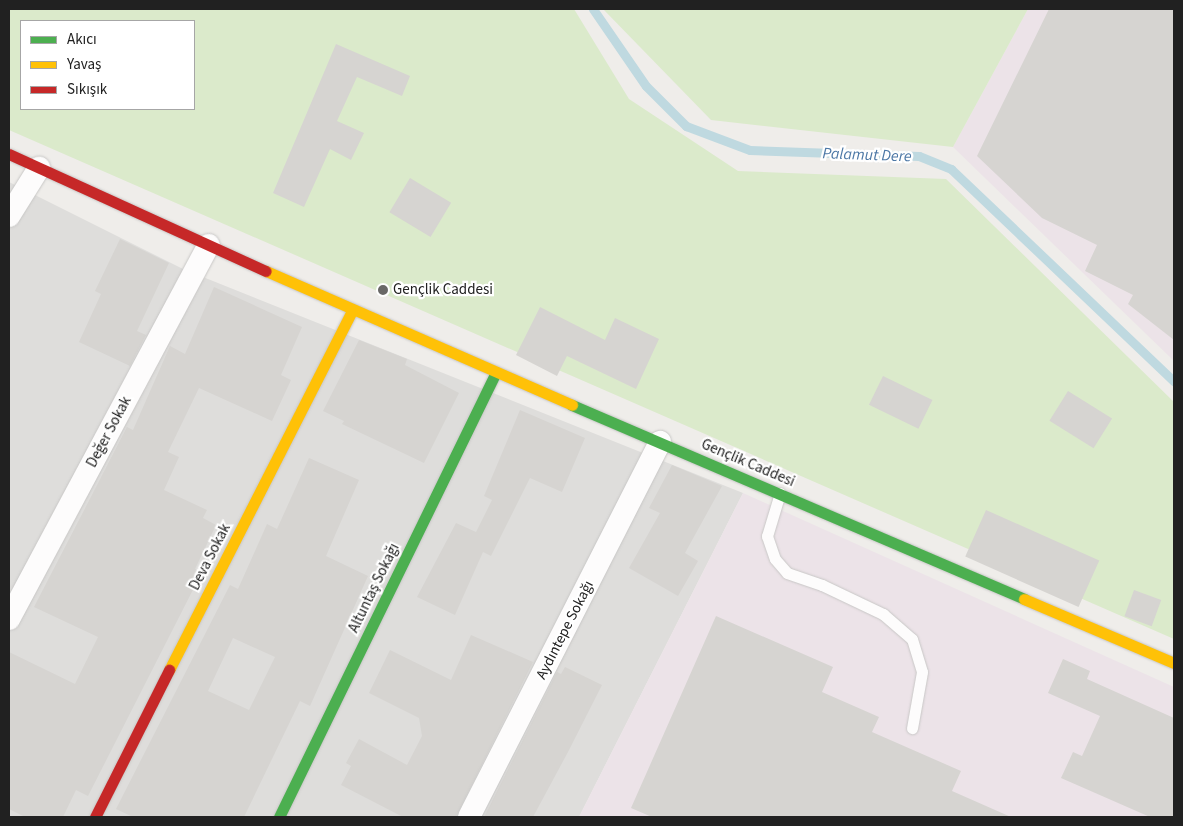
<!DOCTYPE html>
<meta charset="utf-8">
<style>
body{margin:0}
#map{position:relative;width:1183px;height:826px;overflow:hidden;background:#efedea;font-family:"Source Sans 3",sans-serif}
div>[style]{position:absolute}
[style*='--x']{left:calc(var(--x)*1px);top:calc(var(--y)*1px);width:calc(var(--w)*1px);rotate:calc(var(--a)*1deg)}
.residential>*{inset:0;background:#dedddb}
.industrial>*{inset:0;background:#ece3e8}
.grass>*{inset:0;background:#dbeacb}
.stream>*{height:9px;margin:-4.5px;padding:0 4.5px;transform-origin:4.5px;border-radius:4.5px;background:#bfd9e0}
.building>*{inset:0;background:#d6d4d1;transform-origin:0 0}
.roads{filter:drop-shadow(0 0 1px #c8c7c6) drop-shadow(0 0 1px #c8c7c6)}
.lane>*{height:11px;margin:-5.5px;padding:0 5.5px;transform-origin:5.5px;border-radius:5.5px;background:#fdfcfc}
.street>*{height:22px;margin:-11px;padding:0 11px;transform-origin:11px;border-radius:11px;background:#fdfcfc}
.fast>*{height:11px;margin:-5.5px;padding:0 5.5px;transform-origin:5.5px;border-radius:5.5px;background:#4caf50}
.slow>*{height:11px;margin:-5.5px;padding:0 5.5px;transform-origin:5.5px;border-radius:5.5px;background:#ffc107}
.jam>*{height:11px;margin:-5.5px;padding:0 5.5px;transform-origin:5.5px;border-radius:5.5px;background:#c62828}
.dots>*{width:14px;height:14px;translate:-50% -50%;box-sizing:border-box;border:2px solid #fff;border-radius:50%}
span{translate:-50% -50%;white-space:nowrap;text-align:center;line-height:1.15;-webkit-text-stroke:4.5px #fff;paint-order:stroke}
.poi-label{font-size:15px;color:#212121}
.left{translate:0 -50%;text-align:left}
.street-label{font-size:15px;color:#212121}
.water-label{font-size:16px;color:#4d78a6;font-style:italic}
.frame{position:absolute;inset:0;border:10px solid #212121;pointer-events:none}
.legend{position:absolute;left:20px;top:20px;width:175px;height:90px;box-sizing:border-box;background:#fff;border:1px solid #a6a6a6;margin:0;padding:6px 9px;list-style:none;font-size:15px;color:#212121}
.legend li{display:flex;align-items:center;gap:10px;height:25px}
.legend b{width:25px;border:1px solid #a6a6a6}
</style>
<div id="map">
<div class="residential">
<i style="clip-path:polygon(9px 182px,183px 269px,743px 493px,579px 817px,9px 817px)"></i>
</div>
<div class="industrial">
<i style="clip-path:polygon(1028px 9px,1174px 9px,1174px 361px,953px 147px)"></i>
<i style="clip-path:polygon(743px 493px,1174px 687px,1174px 817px,579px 817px)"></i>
</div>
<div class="grass">
<i style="clip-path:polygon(evenodd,9px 9px,574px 9px,629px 99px,738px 171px,946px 179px,1174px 402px,1174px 639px,9px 130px,9px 9px,21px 21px,194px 21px,194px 109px,21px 109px,21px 21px)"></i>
<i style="clip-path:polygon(603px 9px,1028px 9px,953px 147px,711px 120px)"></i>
</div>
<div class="stream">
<i style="--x:593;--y:9;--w:93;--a:55.5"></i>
<i style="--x:646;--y:86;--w:57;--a:45"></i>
<i style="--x:686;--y:126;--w:68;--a:20.6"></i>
<i style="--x:750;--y:150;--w:169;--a:2"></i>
<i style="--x:919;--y:156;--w:35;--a:22"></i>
<i style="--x:951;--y:169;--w:308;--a:43.6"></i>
</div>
<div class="building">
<i style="clip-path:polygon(1049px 9px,1174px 9px,1174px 340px,1128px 304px,1133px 295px,1085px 271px,1097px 245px,1042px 218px,977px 156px)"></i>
<i style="clip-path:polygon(336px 44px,410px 76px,402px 96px,357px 77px,337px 121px,364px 133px,351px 160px,330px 149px,304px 207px,273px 193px)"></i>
<i style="left:410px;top:178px;width:48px;height:40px;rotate:31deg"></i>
<i style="clip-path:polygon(120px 239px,169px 263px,137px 331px,146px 335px,130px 366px,79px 342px,101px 294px,95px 291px)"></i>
<i style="clip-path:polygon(214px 287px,302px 327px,281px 375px,291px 380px,272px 421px,199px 388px,168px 452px,179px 457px,164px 490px,207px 510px,203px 518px,216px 525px,195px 569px,202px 572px,88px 796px,76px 790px,63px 817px,25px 817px,9px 809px,9px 652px,75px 684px,98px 637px,34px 607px,127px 427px,133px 430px,170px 346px,185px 354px)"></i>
<i style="clip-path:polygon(540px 307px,605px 340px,615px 318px,659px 339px,636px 389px,567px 356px,557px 376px,516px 355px)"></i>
<i style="clip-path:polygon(359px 340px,407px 359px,405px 365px,459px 393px,424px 463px,342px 424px,344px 421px,323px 411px)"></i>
<i style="left:883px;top:376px;width:55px;height:32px;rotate:26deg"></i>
<i style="left:1068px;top:391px;width:52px;height:35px;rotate:32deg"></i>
<i style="clip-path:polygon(520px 410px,585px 438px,562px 492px,530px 478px,491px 556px,483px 552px,455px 615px,417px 597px,456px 523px,476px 532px,492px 500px,484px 496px)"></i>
<i style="clip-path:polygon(evenodd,309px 458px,359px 480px,326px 556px,368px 576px,310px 706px,300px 701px,244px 817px,133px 817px,116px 809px,230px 585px,238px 589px,267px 524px,277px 529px,309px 458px,233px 638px,275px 657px,249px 710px,208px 691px,233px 638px)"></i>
<i style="clip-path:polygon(672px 465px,722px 486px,685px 553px,698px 561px,678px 596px,629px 568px,660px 513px,649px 508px)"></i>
<i style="left:986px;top:510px;width:124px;height:51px;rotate:24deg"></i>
<i style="left:1134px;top:590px;width:29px;height:28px;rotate:20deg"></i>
<i style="clip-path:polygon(716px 616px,833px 667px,822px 692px,879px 717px,872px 732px,961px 771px,952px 791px,1011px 817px,652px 817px,631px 808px)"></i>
<i style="clip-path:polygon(471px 635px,533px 662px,456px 817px,403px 817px,341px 785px,351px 766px,346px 763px,359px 739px,407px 765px,422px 736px,419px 718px,369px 693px,390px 650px,451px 680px)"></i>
<i style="clip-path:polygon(1063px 659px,1090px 671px,1087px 679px,1174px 718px,1174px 817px,1150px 817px,1061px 778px,1073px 752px,1082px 756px,1100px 716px,1048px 693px)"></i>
<i style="clip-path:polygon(565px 667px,602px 685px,568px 752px,533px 817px,484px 817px,557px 672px,561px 674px)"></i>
</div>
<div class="roads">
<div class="lane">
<i style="--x:780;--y:493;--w:45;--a:106.8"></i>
<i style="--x:767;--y:536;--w:24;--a:71"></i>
<i style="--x:775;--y:559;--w:18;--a:49"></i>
<i style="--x:787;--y:573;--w:37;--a:19"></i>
<i style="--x:822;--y:585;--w:68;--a:25.4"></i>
<i style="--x:883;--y:614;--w:38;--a:41"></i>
<i style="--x:912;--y:639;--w:34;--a:73"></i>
<i style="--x:922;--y:672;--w:57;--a:100.1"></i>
</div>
<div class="street">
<i style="--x:9;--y:216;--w:57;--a:-58"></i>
<i style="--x:9;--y:619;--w:424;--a:-61.9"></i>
<i style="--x:469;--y:817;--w:421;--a:-63"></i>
</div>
<div class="fast">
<i style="--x:572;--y:405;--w:492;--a:23.2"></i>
<i style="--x:279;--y:817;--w:495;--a:-64"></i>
</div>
<div class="slow">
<i style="--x:266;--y:271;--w:334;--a:23.6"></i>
<i style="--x:1024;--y:599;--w:163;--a:23.1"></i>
<i style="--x:169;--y:670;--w:403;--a:-63"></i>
</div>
<div class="jam">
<i style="--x:9;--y:154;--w:282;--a:24.5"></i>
<i style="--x:95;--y:817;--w:165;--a:-63.3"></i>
</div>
</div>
<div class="dots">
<i style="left:383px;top:290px;background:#696867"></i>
</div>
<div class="poi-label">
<span class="left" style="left:393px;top:290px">Gençlik Caddesi</span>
</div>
<div class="street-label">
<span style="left:109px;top:432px;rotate:-62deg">Değer Sokak</span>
<span style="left:748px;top:463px;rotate:23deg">Gençlik Caddesi</span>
<span style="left:210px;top:557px;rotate:-63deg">Deva Sokak</span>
<span style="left:374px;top:588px;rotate:-64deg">Altuntaş Sokağı</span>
<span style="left:565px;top:630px;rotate:-63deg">Aydıntepe Sokağı</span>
</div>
<div class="water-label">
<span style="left:867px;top:155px;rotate:2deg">Palamut Dere</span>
</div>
<div class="frame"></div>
<ul class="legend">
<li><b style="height:6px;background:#4caf50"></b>Akıcı</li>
<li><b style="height:6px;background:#ffc107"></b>Yavaş</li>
<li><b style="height:6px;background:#c62828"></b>Sıkışık</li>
</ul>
</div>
